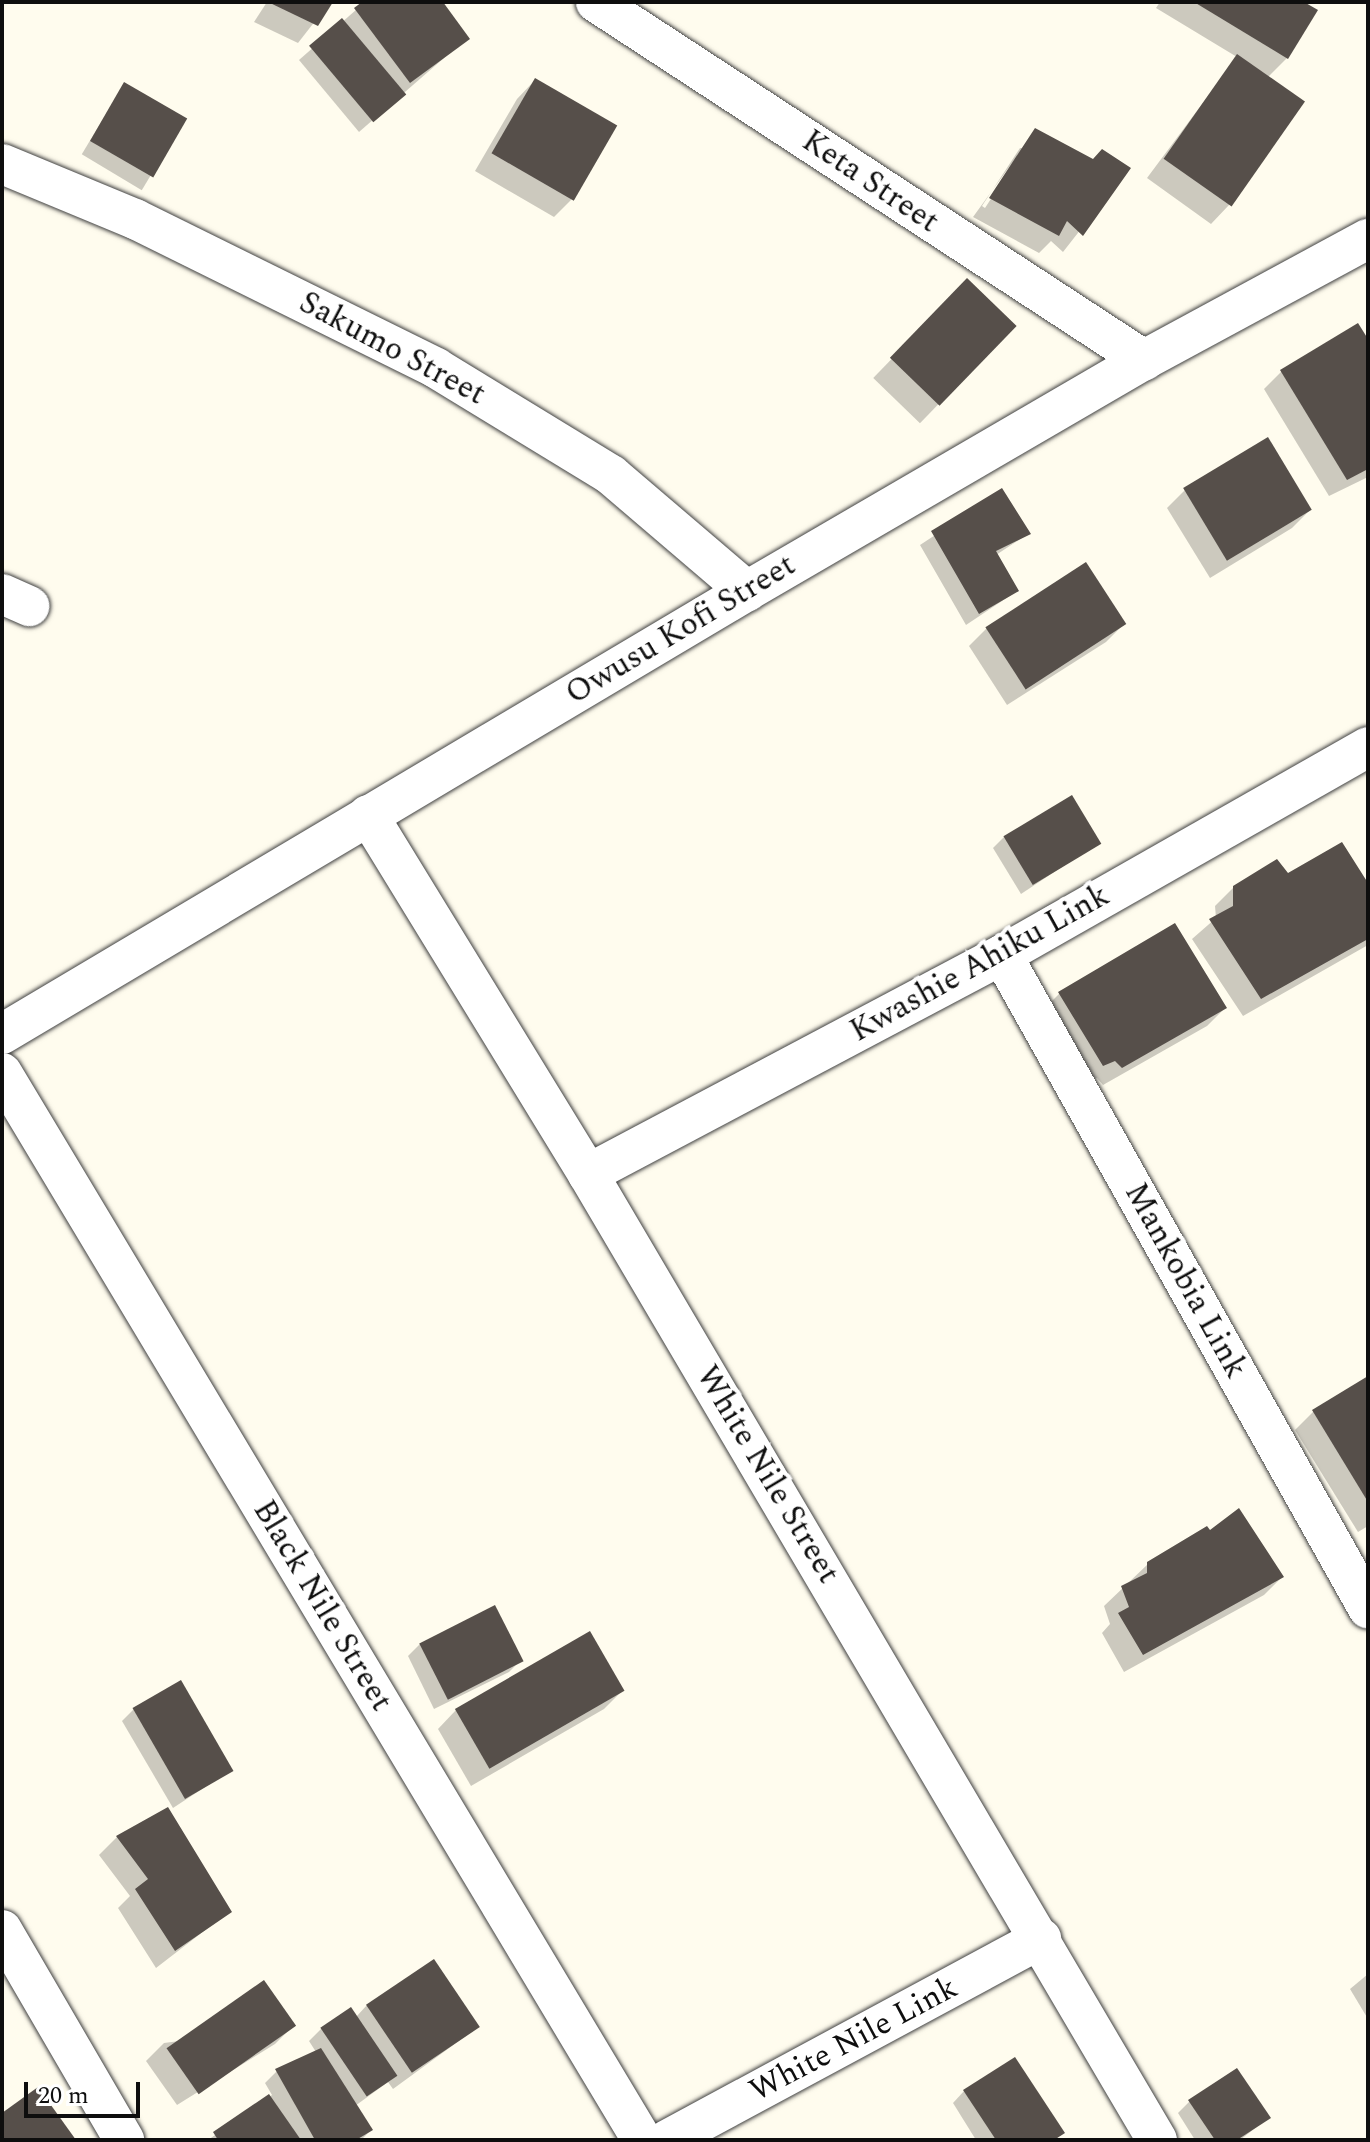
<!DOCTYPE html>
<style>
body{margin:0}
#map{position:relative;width:1370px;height:2142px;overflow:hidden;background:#fffcee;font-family:Spectral,serif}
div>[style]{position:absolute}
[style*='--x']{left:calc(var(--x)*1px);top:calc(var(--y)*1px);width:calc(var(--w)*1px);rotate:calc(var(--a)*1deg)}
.shadow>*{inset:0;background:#0003;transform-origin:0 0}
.building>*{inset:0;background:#564f4a;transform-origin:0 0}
.roads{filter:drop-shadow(0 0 2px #414141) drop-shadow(0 0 2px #414141)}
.minor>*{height:40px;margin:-20px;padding:0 20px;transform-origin:20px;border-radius:20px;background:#fff}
span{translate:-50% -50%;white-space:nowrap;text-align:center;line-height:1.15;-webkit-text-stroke:8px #fff;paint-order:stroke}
.street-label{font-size:32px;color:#0e0e0e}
.frame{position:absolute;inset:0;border:4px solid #0e0e0e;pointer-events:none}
.scale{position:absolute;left:24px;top:2082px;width:116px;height:36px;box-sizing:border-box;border:4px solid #0e0e0e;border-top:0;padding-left:10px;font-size:24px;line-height:28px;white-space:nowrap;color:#0e0e0e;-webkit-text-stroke:6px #fff;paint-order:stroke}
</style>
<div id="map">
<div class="shadow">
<i style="clip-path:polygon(267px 2px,330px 2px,298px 43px,254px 22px)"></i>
<i style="clip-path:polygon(365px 2px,440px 2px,467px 38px,359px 132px,299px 60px)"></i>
<i style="clip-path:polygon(1160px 2px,1301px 2px,1315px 11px,1287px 58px,1267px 78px,1229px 205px,1211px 224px,1147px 178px,1237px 57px,1156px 8px)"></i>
<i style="clip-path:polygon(535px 80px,572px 199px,554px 217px,475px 171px,517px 99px)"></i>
<i style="left:124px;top:84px;width:70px;height:82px;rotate:31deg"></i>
<i style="clip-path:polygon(evenodd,1036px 130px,1093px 161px,1128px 169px,1063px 252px,1051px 241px,1039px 253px,973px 217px,1036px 130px,1020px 148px,1024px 148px,985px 208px,982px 206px,1020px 148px)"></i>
<i style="left:967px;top:281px;width:65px;height:135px;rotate:44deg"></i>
<i style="clip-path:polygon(1368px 343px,1368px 477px,1329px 496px,1264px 389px,1282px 371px)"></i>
<i style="clip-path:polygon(1185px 490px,1310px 510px,1292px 528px,1210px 578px,1167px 508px)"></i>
<i style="clip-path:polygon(1002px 491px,1028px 534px,996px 555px,1017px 591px,966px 625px,920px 545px)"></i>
<i style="clip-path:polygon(1124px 624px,1106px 642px,1007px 705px,969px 646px,987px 628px)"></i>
<i style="clip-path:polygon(1005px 836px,1098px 843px,1021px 894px,993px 848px)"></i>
<i style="clip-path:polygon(1288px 875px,1368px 886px,1368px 945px,1243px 1016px,1192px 939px,1216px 918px,1215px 906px,1234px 887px)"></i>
<i style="clip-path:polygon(1175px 925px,1225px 1008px,1207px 1026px,1103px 1085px,1097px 1078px,1085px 1082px,1041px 1012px,1059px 994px)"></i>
<i style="clip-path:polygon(1368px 1378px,1368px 1526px,1358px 1532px,1295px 1430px,1313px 1412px)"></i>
<i style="clip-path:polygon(1148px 1564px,1282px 1577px,1264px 1595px,1124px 1672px,1102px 1633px,1110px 1624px,1104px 1606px)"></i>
<i style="clip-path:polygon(420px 1644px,521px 1660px,509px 1672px,434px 1709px,408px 1656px)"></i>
<i style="clip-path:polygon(622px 1691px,604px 1709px,471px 1786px,438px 1729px,456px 1710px)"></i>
<i style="clip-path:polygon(134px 1709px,231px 1770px,173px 1808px,122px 1721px)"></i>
<i style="clip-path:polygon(168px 1810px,230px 1911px,156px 1968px,118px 1908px,130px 1896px,99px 1855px,117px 1837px)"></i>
<i style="clip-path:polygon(1368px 1974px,1368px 2019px,1350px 1989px)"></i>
<i style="clip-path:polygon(367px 2005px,478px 2027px,393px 2089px,388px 2082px,355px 2106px,371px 2130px,361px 2140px,208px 2140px,272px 2095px,265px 2083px,277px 2071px,316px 2052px,309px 2041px,321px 2029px,356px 2017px)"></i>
<i style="clip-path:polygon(293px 2026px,275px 2044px,177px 2105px,146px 2061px,164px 2043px)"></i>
<i style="clip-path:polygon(964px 2091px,1062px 2133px,1055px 2140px,976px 2140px,953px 2103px)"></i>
<i style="clip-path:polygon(1190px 2101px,1268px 2118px,1240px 2140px,1195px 2140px,1178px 2113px)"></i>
</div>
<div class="building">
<i style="clip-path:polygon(268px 2px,333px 2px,318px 26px)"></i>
<i style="clip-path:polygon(362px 2px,443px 2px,470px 39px,410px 83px,354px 8px)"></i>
<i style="clip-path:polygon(1194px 2px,1304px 2px,1318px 10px,1288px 59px)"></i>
<i style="left:342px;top:18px;width:100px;height:43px;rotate:50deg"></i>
<i style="left:1237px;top:54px;width:83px;height:128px;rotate:35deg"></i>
<i style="left:535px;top:78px;width:95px;height:87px;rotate:30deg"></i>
<i style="left:124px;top:82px;width:73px;height:68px;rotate:30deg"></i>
<i style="clip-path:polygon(1035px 128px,1093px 159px,1102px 149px,1131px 168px,1083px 236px,1067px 221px,1059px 236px,989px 198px)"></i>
<i style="left:967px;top:278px;width:69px;height:111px;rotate:44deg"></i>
<i style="clip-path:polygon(1358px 323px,1368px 339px,1368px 469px,1347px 480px,1280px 370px)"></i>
<i style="left:1268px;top:437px;width:85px;height:99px;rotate:59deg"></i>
<i style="clip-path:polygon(1002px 488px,1031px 534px,996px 551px,1019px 591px,979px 614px,931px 531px)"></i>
<i style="left:1086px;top:562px;width:74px;height:120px;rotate:57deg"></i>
<i style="left:1072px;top:795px;width:57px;height:80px;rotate:59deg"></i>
<i style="clip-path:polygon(1342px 842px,1368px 883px,1368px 939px,1261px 999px,1209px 919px,1233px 906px,1233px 886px,1277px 859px,1288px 873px)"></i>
<i style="clip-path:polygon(1175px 923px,1227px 1008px,1122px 1068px,1115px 1061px,1103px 1066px,1058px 992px)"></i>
<i style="clip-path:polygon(1368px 1376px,1368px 1502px,1312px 1410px)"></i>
<i style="clip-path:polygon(1239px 1508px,1284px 1577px,1143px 1655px,1118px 1613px,1129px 1607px,1121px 1586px,1147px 1573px,1147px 1562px,1207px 1526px,1210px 1530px)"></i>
<i style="left:495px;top:1605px;width:63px;height:85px;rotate:63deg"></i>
<i style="left:590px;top:1631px;width:69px;height:156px;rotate:60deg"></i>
<i style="left:181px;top:1680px;width:105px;height:56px;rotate:60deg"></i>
<i style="clip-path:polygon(168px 1807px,232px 1912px,175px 1951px,135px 1889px,148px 1879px,116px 1836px)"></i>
<i style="left:434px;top:1959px;width:82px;height:82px;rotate:56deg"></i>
<i style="left:264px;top:1980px;width:56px;height:119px;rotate:55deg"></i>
<i style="left:351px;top:2007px;width:83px;height:37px;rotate:56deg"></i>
<i style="clip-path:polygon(321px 2048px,373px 2130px,356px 2140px,315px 2140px,275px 2069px)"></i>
<i style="clip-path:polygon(1015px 2057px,1065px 2133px,1054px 2140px,996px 2140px,963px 2090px)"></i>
<i style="clip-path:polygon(1237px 2068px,1271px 2118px,1237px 2140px,1215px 2140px,1188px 2100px)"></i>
<i style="clip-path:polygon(38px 2087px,76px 2140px,2px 2140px,2px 2113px)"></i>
<i style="clip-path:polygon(269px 2094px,301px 2140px,218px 2140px,213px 2132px)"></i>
</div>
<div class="roads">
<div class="minor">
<i style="--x:596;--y:2;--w:655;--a:33.16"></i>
<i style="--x:2;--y:164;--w:144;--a:22.5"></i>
<i style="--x:135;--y:219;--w:336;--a:26.3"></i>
<i style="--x:436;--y:368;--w:205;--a:31.4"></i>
<i style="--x:611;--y:475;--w:179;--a:40.5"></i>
<i style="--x:2;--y:594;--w:30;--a:24"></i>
<i style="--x:368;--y:815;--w:421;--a:58.5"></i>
<i style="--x:588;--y:1174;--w:1121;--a:59.5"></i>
<i style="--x:1002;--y:955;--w:749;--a:60.73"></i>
<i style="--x:2;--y:1034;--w:867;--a:-30.74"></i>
<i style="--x:747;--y:591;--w:459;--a:-30.2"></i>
<i style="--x:1144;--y:360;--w:255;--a:-28.4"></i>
<i style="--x:2;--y:1073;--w:1244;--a:59.04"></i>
<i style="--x:588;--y:1174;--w:468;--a:-27.9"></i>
<i style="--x:1002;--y:955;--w:421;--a:-29.6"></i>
<i style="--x:2;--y:1930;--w:243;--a:59.8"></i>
<i style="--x:667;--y:2140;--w:425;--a:-28.3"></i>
</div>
</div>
<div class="street-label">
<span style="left:870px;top:182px;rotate:34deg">Keta Street</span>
<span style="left:392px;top:349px;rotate:28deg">Sakumo Street</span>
<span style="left:681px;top:630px;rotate:-31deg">Owusu Kofi Street</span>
<span style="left:980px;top:964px;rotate:-29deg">Kwashie Ahiku Link</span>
<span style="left:1185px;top:1281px;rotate:61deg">Mankobia Link</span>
<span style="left:767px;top:1475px;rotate:59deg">White Nile Street</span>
<span style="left:322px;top:1606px;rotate:59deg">Black Nile Street</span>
<span style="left:854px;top:2040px;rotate:-28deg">White Nile Link</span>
</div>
<div class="frame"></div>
<div class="scale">20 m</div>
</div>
